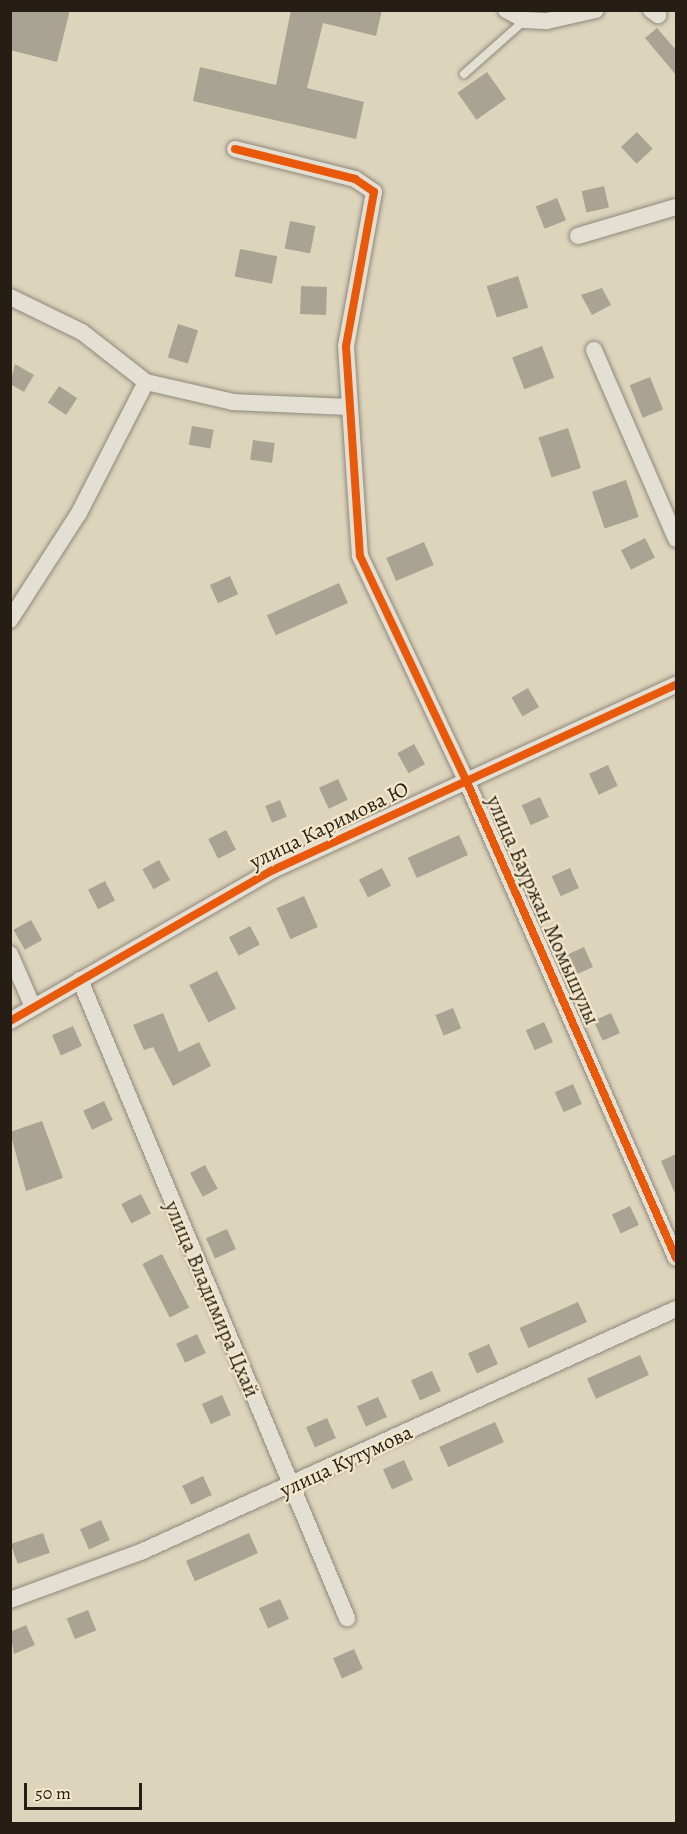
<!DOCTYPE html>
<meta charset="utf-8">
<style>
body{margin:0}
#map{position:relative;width:687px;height:1834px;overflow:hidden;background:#ddd4bc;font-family:Alegreya,serif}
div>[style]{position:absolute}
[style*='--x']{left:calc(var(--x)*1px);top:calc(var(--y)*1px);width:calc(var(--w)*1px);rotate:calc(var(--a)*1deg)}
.building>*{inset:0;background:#a9a393;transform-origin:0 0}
.roads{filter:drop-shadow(0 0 2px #8e887a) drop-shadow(0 0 2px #8e887a)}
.service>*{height:8px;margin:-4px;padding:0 4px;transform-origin:4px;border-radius:4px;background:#e4dfd3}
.minor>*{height:16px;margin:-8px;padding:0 8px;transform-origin:8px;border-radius:8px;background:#e4dfd3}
.cycleway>*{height:8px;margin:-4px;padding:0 4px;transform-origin:4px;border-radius:4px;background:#e8590c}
span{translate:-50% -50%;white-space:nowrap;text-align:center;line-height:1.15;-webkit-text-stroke:4.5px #f2e7ca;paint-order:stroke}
.street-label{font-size:21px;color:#261e15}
.frame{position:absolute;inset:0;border:12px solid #261e15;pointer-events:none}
.scale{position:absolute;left:24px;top:1783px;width:118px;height:27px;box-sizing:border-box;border:3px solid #261e15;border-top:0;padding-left:8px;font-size:18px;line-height:21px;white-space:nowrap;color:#261e15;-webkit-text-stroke:4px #f2e7ca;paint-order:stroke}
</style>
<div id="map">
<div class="building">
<i style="clip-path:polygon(10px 10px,70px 10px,57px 62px,10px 50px)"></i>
<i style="clip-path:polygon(291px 10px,382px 10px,376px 36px,323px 23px,307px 88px,364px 102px,356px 139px,193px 101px,200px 67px,276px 85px)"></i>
<i style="clip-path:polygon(657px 28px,676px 50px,676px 75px,645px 38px)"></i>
<i style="left:487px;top:72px;width:33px;height:36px;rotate:55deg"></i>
<i style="left:637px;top:132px;width:23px;height:22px;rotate:47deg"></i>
<i style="left:604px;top:186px;width:22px;height:23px;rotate:77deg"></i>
<i style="left:557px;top:198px;width:24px;height:23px;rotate:68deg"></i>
<i style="left:290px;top:221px;width:26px;height:28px;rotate:11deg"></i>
<i style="left:240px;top:249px;width:38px;height:28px;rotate:11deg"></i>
<i style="left:518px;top:276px;width:33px;height:33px;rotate:72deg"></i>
<i style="left:301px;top:286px;width:26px;height:28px;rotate:2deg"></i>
<i style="clip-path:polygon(602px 288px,611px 305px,592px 315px,581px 295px)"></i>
<i style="left:178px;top:324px;width:21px;height:35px;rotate:17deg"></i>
<i style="left:542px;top:346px;width:34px;height:32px;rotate:69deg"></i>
<i style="clip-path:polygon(15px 364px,34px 375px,24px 392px,10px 384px)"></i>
<i style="left:650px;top:377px;width:35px;height:22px;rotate:68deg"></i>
<i style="left:59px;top:386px;width:22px;height:20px;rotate:34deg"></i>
<i style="left:192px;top:426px;width:22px;height:19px;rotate:10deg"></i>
<i style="left:568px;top:428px;width:42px;height:31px;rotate:72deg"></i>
<i style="left:253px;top:440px;width:22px;height:20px;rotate:8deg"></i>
<i style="left:626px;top:480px;width:39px;height:36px;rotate:71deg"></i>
<i style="left:645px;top:538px;width:22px;height:27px;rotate:63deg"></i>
<i style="left:424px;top:542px;width:25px;height:41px;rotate:67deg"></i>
<i style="left:230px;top:576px;width:20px;height:22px;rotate:66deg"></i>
<i style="left:339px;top:583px;width:22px;height:79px;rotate:66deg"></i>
<i style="left:528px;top:688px;width:22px;height:19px;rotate:60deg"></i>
<i style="left:414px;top:744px;width:23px;height:19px;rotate:61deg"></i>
<i style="left:608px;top:765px;width:23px;height:21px;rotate:65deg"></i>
<i style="left:338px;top:779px;width:23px;height:21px;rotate:65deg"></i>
<i style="left:540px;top:797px;width:22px;height:20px;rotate:66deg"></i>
<i style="left:280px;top:800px;width:18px;height:16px;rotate:68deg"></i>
<i style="left:226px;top:830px;width:22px;height:20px;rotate:63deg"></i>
<i style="left:459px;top:835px;width:22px;height:56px;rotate:66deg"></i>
<i style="left:159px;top:860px;width:23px;height:19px;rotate:61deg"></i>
<i style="left:382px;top:868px;width:20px;height:26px;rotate:63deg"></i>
<i style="left:570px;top:868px;width:22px;height:20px;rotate:66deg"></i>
<i style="left:105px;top:881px;width:22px;height:19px;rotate:63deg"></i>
<i style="left:304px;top:896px;width:34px;height:30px;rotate:66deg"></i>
<i style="left:31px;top:920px;width:23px;height:20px;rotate:61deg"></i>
<i style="left:250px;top:926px;width:21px;height:24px;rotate:62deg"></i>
<i style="left:584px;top:947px;width:22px;height:20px;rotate:66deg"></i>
<i style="left:217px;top:971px;width:42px;height:31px;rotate:63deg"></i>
<i style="left:453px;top:1008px;width:22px;height:19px;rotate:68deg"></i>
<i style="clip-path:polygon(163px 1013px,179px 1052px,199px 1042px,211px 1066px,173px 1086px,153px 1047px,144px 1050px,133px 1025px)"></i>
<i style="left:611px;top:1013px;width:22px;height:19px;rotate:66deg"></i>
<i style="left:544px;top:1022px;width:22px;height:20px;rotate:66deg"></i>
<i style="left:73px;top:1026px;width:22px;height:23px;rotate:66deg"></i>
<i style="left:573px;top:1084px;width:22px;height:20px;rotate:66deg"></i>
<i style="left:104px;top:1101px;width:21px;height:23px;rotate:65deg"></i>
<i style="clip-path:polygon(42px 1121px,63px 1178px,26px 1191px,10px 1132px)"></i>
<i style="clip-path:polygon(676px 1154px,676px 1196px,661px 1161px)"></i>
<i style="left:205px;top:1165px;width:27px;height:17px;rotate:62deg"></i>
<i style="left:141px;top:1194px;width:22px;height:22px;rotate:63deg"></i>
<i style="left:630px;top:1206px;width:21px;height:20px;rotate:65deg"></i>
<i style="left:227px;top:1229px;width:22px;height:23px;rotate:66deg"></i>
<i style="left:162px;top:1254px;width:60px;height:22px;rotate:63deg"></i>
<i style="left:578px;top:1302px;width:22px;height:64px;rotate:66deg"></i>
<i style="left:197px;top:1334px;width:21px;height:23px;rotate:65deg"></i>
<i style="left:489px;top:1344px;width:22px;height:23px;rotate:66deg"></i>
<i style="left:640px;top:1355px;width:22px;height:58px;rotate:66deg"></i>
<i style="left:432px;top:1371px;width:22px;height:23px;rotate:66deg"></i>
<i style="left:222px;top:1395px;width:22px;height:22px;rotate:66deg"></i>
<i style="left:378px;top:1397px;width:22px;height:23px;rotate:66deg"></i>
<i style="left:327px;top:1418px;width:22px;height:23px;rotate:66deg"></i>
<i style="left:495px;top:1422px;width:22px;height:61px;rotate:66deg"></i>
<i style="left:404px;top:1460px;width:22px;height:23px;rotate:66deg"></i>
<i style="left:203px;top:1476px;width:21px;height:23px;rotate:65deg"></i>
<i style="left:101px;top:1520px;width:22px;height:23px;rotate:66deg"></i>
<i style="left:43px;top:1533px;width:21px;height:34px;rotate:71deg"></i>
<i style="left:249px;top:1533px;width:22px;height:69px;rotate:66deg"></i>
<i style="left:280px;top:1599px;width:22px;height:23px;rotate:66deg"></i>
<i style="left:88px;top:1610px;width:22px;height:23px;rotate:68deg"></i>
<i style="clip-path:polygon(26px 1625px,35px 1645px,14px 1654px,10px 1632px)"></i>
<i style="left:354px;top:1649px;width:22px;height:23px;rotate:66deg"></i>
</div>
<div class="roads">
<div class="service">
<i style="--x:464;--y:74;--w:81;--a:-41.5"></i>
</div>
<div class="minor">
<i style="--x:506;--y:10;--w:21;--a:28"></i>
<i style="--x:525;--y:20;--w:22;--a:3"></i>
<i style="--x:547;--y:21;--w:50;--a:-12.7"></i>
<i style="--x:651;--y:10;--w:9;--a:36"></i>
<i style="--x:235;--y:149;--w:124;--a:14"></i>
<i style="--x:355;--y:179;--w:23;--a:34"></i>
<i style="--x:374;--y:192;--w:157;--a:100.3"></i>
<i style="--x:346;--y:346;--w:210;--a:86.2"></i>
<i style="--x:360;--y:556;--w:248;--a:64.7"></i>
<i style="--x:466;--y:780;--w:522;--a:66.28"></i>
<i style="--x:578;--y:236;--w:102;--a:-16.5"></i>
<i style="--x:10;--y:297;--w:80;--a:25.9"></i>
<i style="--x:82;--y:332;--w:81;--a:38"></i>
<i style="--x:146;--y:382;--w:89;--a:12.9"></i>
<i style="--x:233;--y:402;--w:114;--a:2.5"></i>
<i style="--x:594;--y:350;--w:206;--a:66.5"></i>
<i style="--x:10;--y:620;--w:127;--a:-57.2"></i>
<i style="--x:79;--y:513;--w:147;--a:-62.9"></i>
<i style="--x:10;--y:954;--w:58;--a:66.5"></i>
<i style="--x:80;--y:980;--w:692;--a:67.29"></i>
<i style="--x:10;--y:1021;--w:301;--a:-29.9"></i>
<i style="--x:271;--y:871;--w:446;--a:-24.7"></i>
<i style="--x:10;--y:1600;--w:142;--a:-20.2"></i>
<i style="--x:143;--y:1551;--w:585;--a:-24.42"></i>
</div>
</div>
<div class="cycleway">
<i style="--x:235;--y:149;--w:124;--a:14"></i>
<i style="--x:355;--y:179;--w:23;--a:34"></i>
<i style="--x:374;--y:192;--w:157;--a:100.3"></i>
<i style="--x:346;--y:346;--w:210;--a:86.2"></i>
<i style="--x:360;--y:556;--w:248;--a:64.7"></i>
<i style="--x:466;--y:780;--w:522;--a:66.28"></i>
<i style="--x:10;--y:1021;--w:301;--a:-29.9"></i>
<i style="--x:271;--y:871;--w:446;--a:-24.7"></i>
</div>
<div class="street-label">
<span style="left:329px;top:825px;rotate:-26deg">улица Каримова Ю</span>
<span style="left:543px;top:910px;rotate:66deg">улица Бауржан Момышулы</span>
<span style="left:212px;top:1299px;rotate:67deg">улица Владимира Цхай</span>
<span style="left:346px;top:1461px;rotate:-25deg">улица Кутумова</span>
</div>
<div class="frame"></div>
<div class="scale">50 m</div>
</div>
